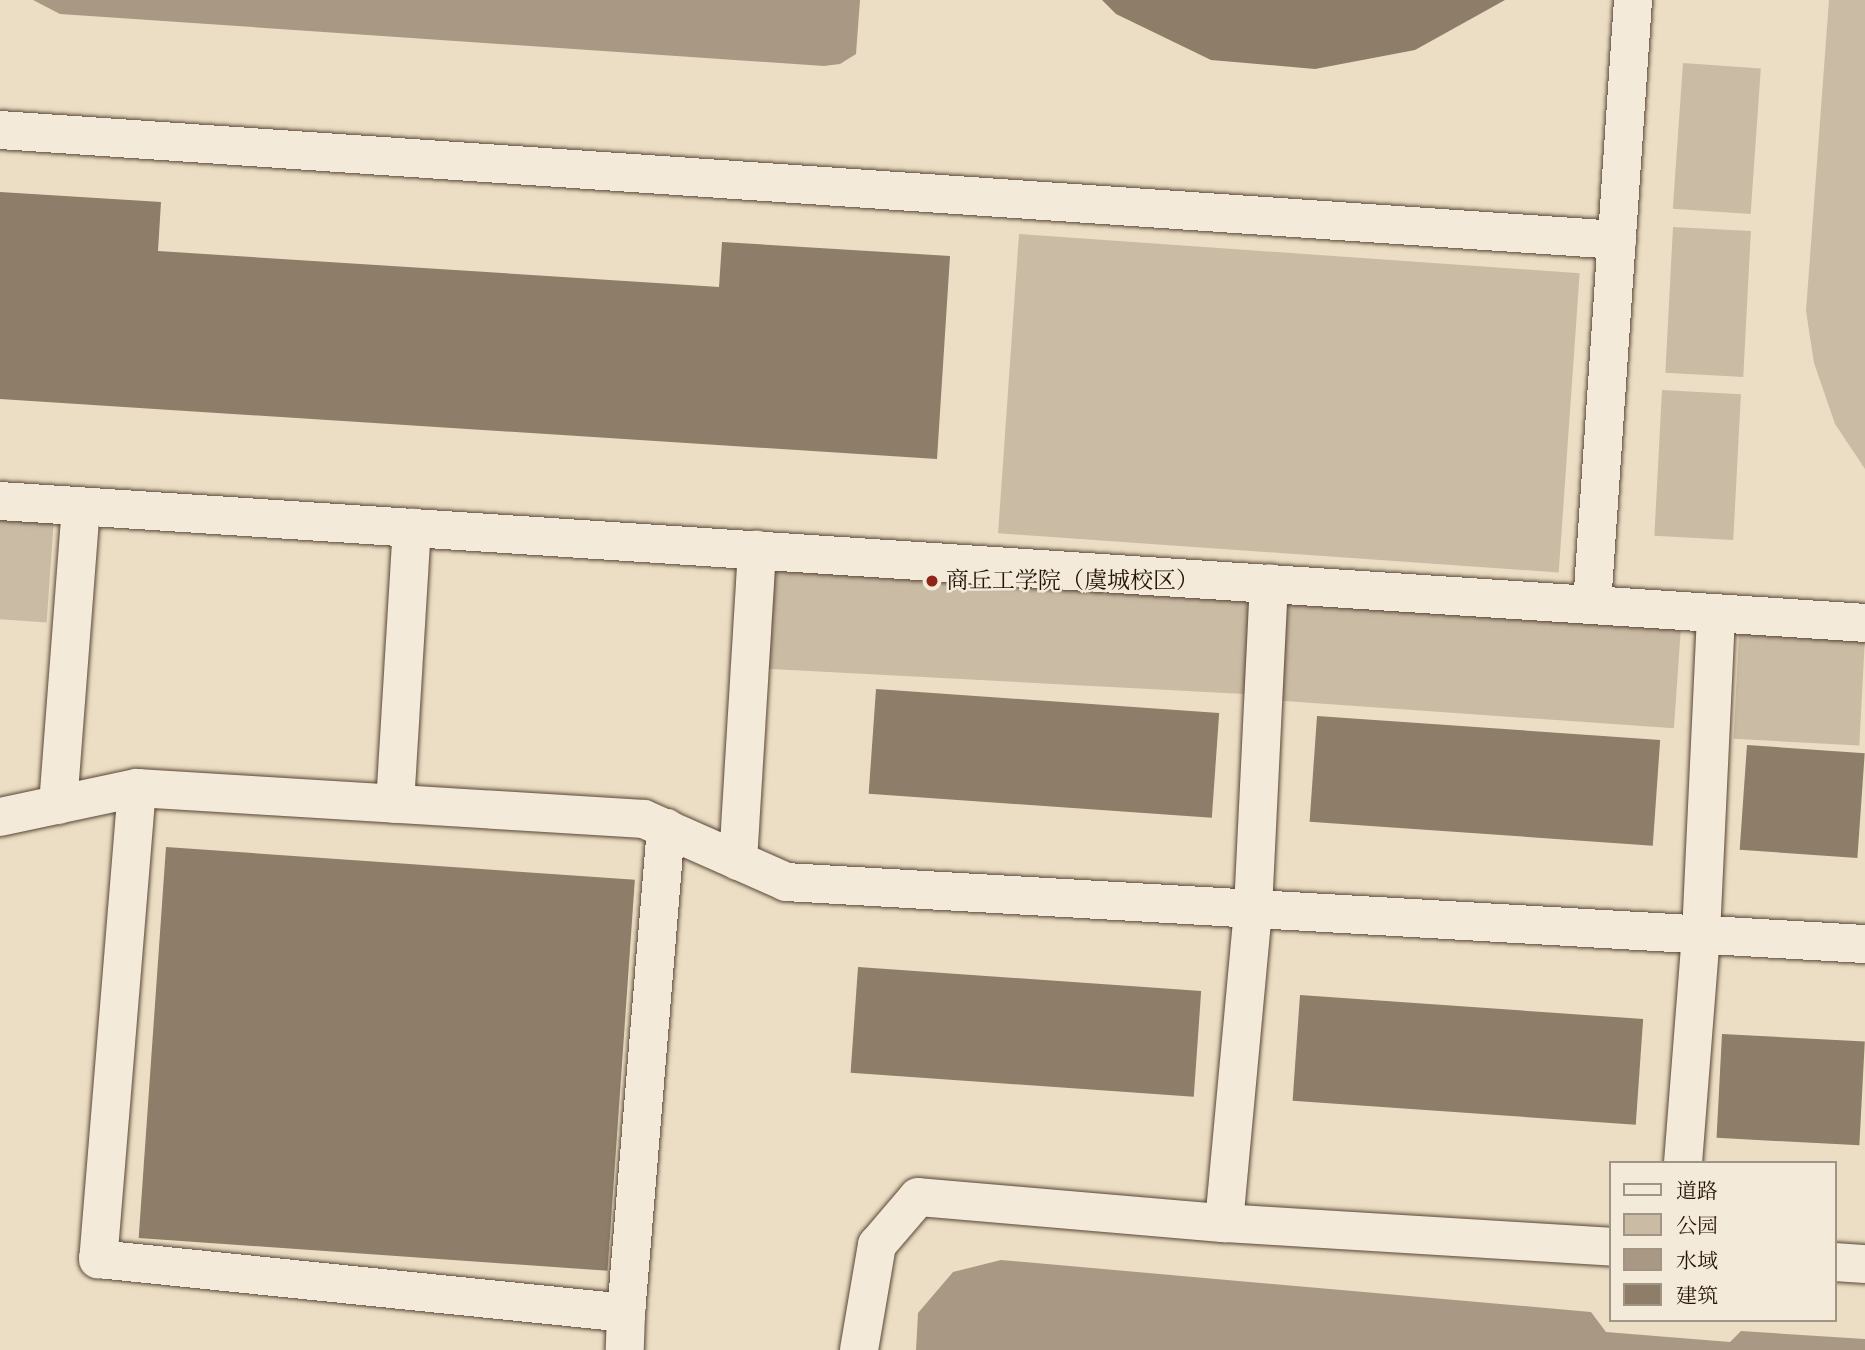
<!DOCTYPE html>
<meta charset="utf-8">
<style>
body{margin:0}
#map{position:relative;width:1865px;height:1350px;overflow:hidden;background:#ecdec4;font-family:"Libre Bodoni","Noto Serif SC",serif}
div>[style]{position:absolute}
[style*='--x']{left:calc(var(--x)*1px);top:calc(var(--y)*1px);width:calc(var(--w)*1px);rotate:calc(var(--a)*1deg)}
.green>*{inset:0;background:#cabba4;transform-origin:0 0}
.water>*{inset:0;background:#a99984}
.building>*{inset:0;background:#8d7d69;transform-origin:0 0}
.roads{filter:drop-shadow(0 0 2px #584636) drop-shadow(0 0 2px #584636)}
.minor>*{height:38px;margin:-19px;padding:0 19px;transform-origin:19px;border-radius:19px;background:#f3ead9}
.dots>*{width:19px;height:19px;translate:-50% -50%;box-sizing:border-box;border:4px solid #f3ead9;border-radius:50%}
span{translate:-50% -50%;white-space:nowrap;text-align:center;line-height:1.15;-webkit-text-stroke:5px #f3ead9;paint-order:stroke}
.poi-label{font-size:23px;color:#261307}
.left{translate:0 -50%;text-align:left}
.legend{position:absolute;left:1609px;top:1161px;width:228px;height:161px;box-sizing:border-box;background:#f3ead9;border:2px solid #a19485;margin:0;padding:9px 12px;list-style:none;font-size:21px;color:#261307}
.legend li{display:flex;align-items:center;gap:14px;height:35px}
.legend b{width:35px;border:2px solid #a19485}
</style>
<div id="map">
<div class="green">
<i style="clip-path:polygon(1829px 0,1865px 0,1865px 469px,1835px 424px,1814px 363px,1806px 311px)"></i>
<i style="left:1683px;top:63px;width:78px;height:146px;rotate:4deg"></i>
<i style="left:1673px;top:227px;width:78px;height:146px;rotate:3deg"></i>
<i style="left:1019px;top:234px;width:562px;height:300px;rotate:4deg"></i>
<i style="left:1662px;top:390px;width:79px;height:146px;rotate:3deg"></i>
<i style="left:0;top:515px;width:54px;height:104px;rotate:4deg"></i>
<i style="left:772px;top:566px;width:483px;height:103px;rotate:3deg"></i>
<i style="left:1288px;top:599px;width:394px;height:102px;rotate:4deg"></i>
<i style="left:1739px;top:634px;width:126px;height:105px;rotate:3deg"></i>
</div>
<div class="water">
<i style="clip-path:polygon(33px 0,860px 0,856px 54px,840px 64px,824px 66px,60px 14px)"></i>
<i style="clip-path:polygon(1001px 1260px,1591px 1312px,1606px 1332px,1730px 1342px,1741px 1331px,1865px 1339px,1865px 1350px,916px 1350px,918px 1313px,953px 1272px)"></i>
</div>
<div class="building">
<i style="clip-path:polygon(1102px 0,1505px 0,1415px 50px,1315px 69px,1211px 60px,1116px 14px)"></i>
<i style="clip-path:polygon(0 192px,161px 202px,158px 251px,719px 287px,722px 242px,950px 256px,937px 459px,0 399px)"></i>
<i style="left:876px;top:689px;width:344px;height:105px;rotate:4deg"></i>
<i style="left:1317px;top:716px;width:344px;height:106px;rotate:4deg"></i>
<i style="left:1747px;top:745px;width:118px;height:105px;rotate:4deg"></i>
<i style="left:166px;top:847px;width:470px;height:392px;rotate:4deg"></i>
<i style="left:858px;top:967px;width:344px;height:106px;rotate:4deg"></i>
<i style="left:1300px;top:995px;width:344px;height:106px;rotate:4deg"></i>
<i style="left:1722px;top:1034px;width:143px;height:104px;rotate:3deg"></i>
</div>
<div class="roads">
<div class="minor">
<i style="--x:0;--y:130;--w:1621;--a:3.89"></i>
<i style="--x:0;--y:501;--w:1869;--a:3.74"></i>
<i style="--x:1592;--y:605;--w:606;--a:-86.12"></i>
<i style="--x:137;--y:788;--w:473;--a:94.7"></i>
<i style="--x:98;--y:1259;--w:531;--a:5.84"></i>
<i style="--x:626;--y:1313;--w:37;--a:92"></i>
<i style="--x:395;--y:804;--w:277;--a:-86.5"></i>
<i style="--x:58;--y:805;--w:299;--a:-85.6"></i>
<i style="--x:0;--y:817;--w:140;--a:-12"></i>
<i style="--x:137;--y:788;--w:508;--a:3.5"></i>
<i style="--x:644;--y:819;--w:155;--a:23.9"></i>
<i style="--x:786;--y:882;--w:1081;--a:3.29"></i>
<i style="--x:738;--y:861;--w:312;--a:-86.5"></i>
<i style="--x:1683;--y:1163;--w:230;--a:-85.5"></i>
<i style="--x:1701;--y:934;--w:321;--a:-87.3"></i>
<i style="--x:1224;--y:1223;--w:315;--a:-84.7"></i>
<i style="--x:1253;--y:909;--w:326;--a:-87.2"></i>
<i style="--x:1835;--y:1262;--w:30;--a:4"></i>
<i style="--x:626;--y:1314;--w:488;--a:-85.3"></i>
<i style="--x:859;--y:1350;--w:107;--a:-80.3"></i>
<i style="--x:877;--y:1245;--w:63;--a:-49.5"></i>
<i style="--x:918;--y:1197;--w:307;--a:4.9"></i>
<i style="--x:1224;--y:1223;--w:388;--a:3.5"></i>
</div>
</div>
<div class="dots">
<i style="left:932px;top:581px;background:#8f2418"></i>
</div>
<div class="poi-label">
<span class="left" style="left:946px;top:581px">商丘工学院（虞城校区）</span>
</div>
<ul class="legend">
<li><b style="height:9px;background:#f3ead9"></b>道路</li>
<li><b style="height:19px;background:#cabba4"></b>公园</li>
<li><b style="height:19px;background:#a99984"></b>水域</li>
<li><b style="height:19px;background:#8d7d69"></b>建筑</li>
</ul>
</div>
